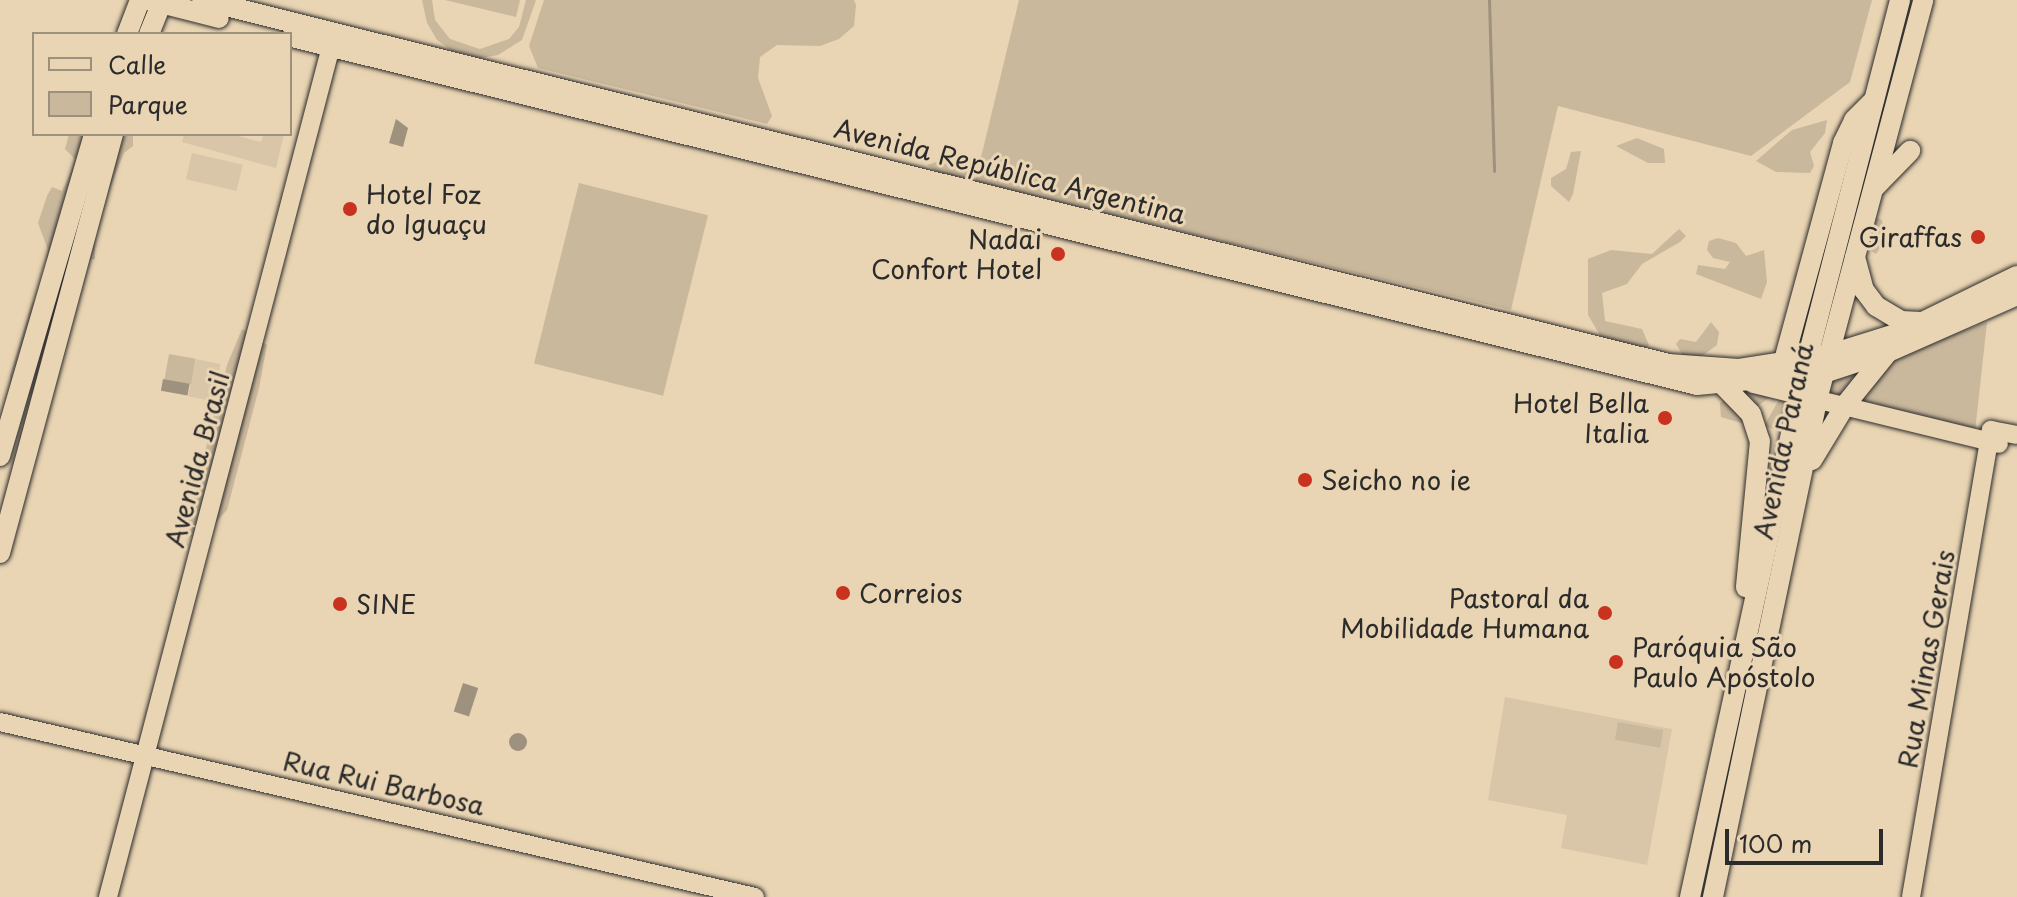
<!DOCTYPE html>
<meta charset="utf-8">
<style>
body{margin:0}
#map{position:relative;width:2017px;height:897px;overflow:hidden;background:#e9d4b3;font-family:"Playpen Sans",sans-serif}
div>[style]{position:absolute}
[style*='--x']{left:calc(var(--x)*1px);top:calc(var(--y)*1px);width:calc(var(--w)*1px);rotate:calc(var(--a)*1deg)}
.built>*{inset:0;background:#d9c6a8;transform-origin:0 0}
.green>*{inset:0;background:#cab89d;transform-origin:0 0}
.water>*{inset:0;background:#9e917d;transform-origin:0 0}
.round{border-radius:50%}
.stream>*{height:3px;margin:-1.5px;padding:0 1.5px;transform-origin:1.5px;border-radius:1.5px;background:#9e917d}
.roads{filter:drop-shadow(0 0 2px #2b2b2b) drop-shadow(0 0 2px #2b2b2b)}
.secondary>*{height:18px;margin:-9px;padding:0 9px;transform-origin:9px;border-radius:9px;background:#e9d4b3}
.primary>*{height:20px;margin:-10px;padding:0 10px;transform-origin:10px;border-radius:10px;background:#e9d4b3}
.dots>*{width:22px;height:22px;translate:-50% -50%;box-sizing:border-box;border:4px solid #e9d4b3;border-radius:50%}
span{translate:-50% -50%;white-space:nowrap;text-align:center;line-height:1.15;-webkit-text-stroke:6px #e9d4b3;paint-order:stroke}
.street-label{font-size:26px;color:#2b2b2b}
.poi-label{font-size:26px;color:#2b2b2b}
.left{translate:0 -50%;text-align:left}
.right{translate:-100% -50%;text-align:right}
.legend{position:absolute;left:32px;top:32px;width:260px;height:104px;box-sizing:border-box;background:#e9d4b3;border:2px solid #9d907d;margin:0;padding:10px 14px;list-style:none;font-size:24px;color:#2b2b2b}
.legend li{display:flex;align-items:center;gap:16px;height:40px}
.legend b{width:40px;border:2px solid #9d907d}
.scale{position:absolute;left:1725px;top:829px;width:158px;height:36px;box-sizing:border-box;border:4px solid #2b2b2b;border-top:0;padding-left:10px;font-size:24px;line-height:28px;white-space:nowrap;color:#2b2b2b;-webkit-text-stroke:6px #e9d4b3;paint-order:stroke}
</style>
<div id="map">
<div class="built">
<i style="clip-path:polygon(184px 134px,231px 134px,261px 142px,264px 134px,284px 134px,276px 168px,182px 142px)"></i>
<i style="left:192px;top:153px;width:52px;height:27px;rotate:13deg"></i>
<i style="left:196px;top:359px;width:25px;height:38px;rotate:12deg"></i>
<i style="clip-path:polygon(1505px 697px,1672px 729px,1647px 865px,1561px 848px,1567px 815px,1488px 800px)"></i>
</div>
<div class="green">
<i style="clip-path:polygon(422px 0,432px 0,435px 20px,450px 39px,480px 49px,509px 39px,519px 27px,526px 0,536px 0,522px 40px,498px 55px,480px 58px,452px 51px,437px 40px,427px 23px)"></i>
<i style="clip-path:polygon(445px 0,520px 0,516px 17px)"></i>
<i style="clip-path:polygon(544px 0,854px 0,856px 5px,854px 26px,839px 39px,820px 46px,777px 45px,760px 57px,758px 78px,772px 116px,767px 124px,538px 68px,529px 46px)"></i>
<i style="clip-path:polygon(1019px 0,1872px 0,1850px 82px,1751px 156px,1558px 106px,1511px 310px,975px 182px)"></i>
<i style="clip-path:polygon(1827px 120px,1825px 133px,1810px 152px,1814px 166px,1810px 173px,1776px 172px,1756px 161px,1792px 130px)"></i>
<i style="clip-path:polygon(69px 134px,133px 134px,133px 146px,124px 153px,95px 225px,95px 259px,81px 262px,69px 285px,52px 292px,41px 288px,48px 250px,38px 223px,47px 196px,52px 187px,62px 191px,71px 172px,75px 159px,65px 149px)"></i>
<i style="clip-path:polygon(1637px 138px,1664px 149px,1665px 163px,1648px 163px,1616px 146px)"></i>
<i style="clip-path:polygon(1581px 151px,1573px 194px,1569px 202px,1551px 186px,1551px 178px,1566px 169px,1571px 152px)"></i>
<i style="clip-path:polygon(936px 162px,944px 163px,972px 172px,968px 178px,941px 174px,927px 165px)"></i>
<i style="left:579px;top:183px;width:133px;height:186px;rotate:14deg"></i>
<i style="clip-path:polygon(1855px 200px,1864px 212px,1882px 220px,1885px 240px,1876px 254px,1836px 228px,1832px 212px,1842px 202px)"></i>
<i style="clip-path:polygon(1679px 229px,1686px 236px,1680px 242px,1642px 264px,1627px 284px,1602px 293px,1605px 321px,1642px 329px,1649px 345px,1642px 353px,1601px 337px,1588px 315px,1588px 259px,1611px 250px,1652px 254px)"></i>
<i style="clip-path:polygon(1718px 238px,1736px 243px,1746px 256px,1764px 250px,1767px 282px,1761px 299px,1696px 274px,1698px 265px,1725px 269px,1730px 262px,1713px 258px,1707px 250px,1709px 241px)"></i>
<i style="clip-path:polygon(43px 293px,52px 295px,57px 316px,37px 391px,16px 404px,10px 397px,10px 375px,32px 303px)"></i>
<i style="clip-path:polygon(1711px 322px,1719px 332px,1717px 345px,1702px 356px,1704px 362px,1684px 357px,1676px 344px,1680px 339px,1696px 342px)"></i>
<i style="clip-path:polygon(1987px 322px,1975px 432px,1827px 394px,1831px 379px)"></i>
<i style="clip-path:polygon(242px 329px,267px 345px,259px 388px,227px 510px,201px 539px,184px 535px,227px 365px)"></i>
<i style="left:169px;top:354px;width:27px;height:26px;rotate:10deg"></i>
<i style="clip-path:polygon(1747px 386px,1793px 401px,1787px 434px,1764px 426px,1780px 398px,1770px 397px,1755px 408px,1751px 426px,1721px 417px,1720px 403px)"></i>
<i style="left:1618px;top:722px;width:46px;height:18px;rotate:10deg"></i>
</div>
<div class="water">
<i style="clip-path:polygon(396px 119px,408px 128px,403px 147px,389px 143px)"></i>
<i style="left:163px;top:379px;width:27px;height:12px;rotate:10deg"></i>
<i style="left:463px;top:683px;width:16px;height:30px;rotate:18deg"></i>
<i class="round" style="left:509px;top:733px;width:18px;height:18px"></i>
</div>
<div class="stream">
<i style="--x:1489;--y:0;--w:171;--a:88.3"></i>
</div>
<div class="roads">
<div class="secondary">
<i style="--x:1753;--y:384;--w:253;--a:13.7"></i>
<i style="--x:0;--y:722;--w:775;--a:13.05"></i>
<i style="--x:108;--y:897;--w:891;--a:-75.31"></i>
<i style="--x:1911;--y:897;--w:474;--a:-80.3"></i>
<i style="--x:1991;--y:430;--w:26;--a:11"></i>
</div>
<div class="primary">
<i style="--x:149;--y:0;--w:72;--a:14.4"></i>
<i style="--x:202;--y:0;--w:1511;--a:13.94"></i>
<i style="--x:1668;--y:364;--w:71;--a:4"></i>
<i style="--x:1739;--y:369;--w:90;--a:-8.9"></i>
<i style="--x:1828;--y:355;--w:77;--a:-17.3"></i>
<i style="--x:1902;--y:332;--w:128;--a:-26"></i>
<i style="--x:127;--y:34;--w:36;--a:-69"></i>
<i style="--x:149;--y:34;--w:37;--a:-68"></i>
<i style="--x:292;--y:37;--w:1447;--a:13.91"></i>
<i style="--x:1697;--y:385;--w:128;--a:-5.4"></i>
<i style="--x:1824;--y:373;--w:67;--a:-18.2"></i>
<i style="--x:1888;--y:352;--w:141;--a:-23.8"></i>
<i style="--x:1874;--y:188;--w:52;--a:-45.8"></i>
<i style="--x:1855;--y:257;--w:34;--a:75"></i>
<i style="--x:1864;--y:290;--w:20;--a:53"></i>
<i style="--x:1876;--y:306;--w:29;--a:31"></i>
<i style="--x:1901;--y:321;--w:20;--a:3"></i>
<i style="--x:1783;--y:364;--w:229;--a:-74.8"></i>
<i style="--x:1843;--y:143;--w:25;--a:-64"></i>
<i style="--x:1854;--y:120;--w:28;--a:-45"></i>
<i style="--x:1723;--y:385;--w:40;--a:46"></i>
<i style="--x:1751;--y:414;--w:28;--a:72"></i>
<i style="--x:1760;--y:441;--w:147;--a:95.5"></i>
<i style="--x:0;--y:456;--w:335;--a:-73.7"></i>
<i style="--x:1812;--y:460;--w:66;--a:-58.7"></i>
<i style="--x:1846;--y:404;--w:67;--a:-51.1"></i>
<i style="--x:0;--y:553;--w:434;--a:-74.9"></i>
<i style="--x:1690;--y:897;--w:550;--a:-77.71"></i>
<i style="--x:1807;--y:360;--w:372;--a:-75.5"></i>
<i style="--x:1713;--y:897;--w:512;--a:-78.16"></i>
<i style="--x:1818;--y:396;--w:410;--a:-75.1"></i>
</div>
</div>
<div class="dots">
<i style="left:350px;top:209px;background:#c8321e"></i>
<i style="left:1978px;top:237px;background:#c8321e"></i>
<i style="left:1058px;top:254px;background:#c8321e"></i>
<i style="left:1665px;top:418px;background:#c8321e"></i>
<i style="left:1305px;top:480px;background:#c8321e"></i>
<i style="left:843px;top:593px;background:#c8321e"></i>
<i style="left:340px;top:604px;background:#c8321e"></i>
<i style="left:1605px;top:613px;background:#c8321e"></i>
<i style="left:1616px;top:662px;background:#c8321e"></i>
</div>
<div class="street-label">
<span style="left:1010px;top:171px;rotate:14deg">Avenida República Argentina</span>
<span style="left:1783px;top:441px;rotate:-78deg">Avenida Paraná</span>
<span style="left:197px;top:459px;rotate:-75deg">Avenida Brasil</span>
<span style="left:1926px;top:659px;rotate:-80deg">Rua Minas Gerais</span>
<span style="left:384px;top:783px;rotate:13deg">Rua Rui Barbosa</span>
</div>
<div class="poi-label">
<span class="left" style="left:366px;top:209px">Hotel Foz<br>do Iguaçu</span>
<span class="right" style="left:1962px;top:237px">Giraffas</span>
<span class="right" style="left:1042px;top:254px">Nadai<br>Confort Hotel</span>
<span class="right" style="left:1649px;top:418px">Hotel Bella<br>Italia</span>
<span class="left" style="left:1321px;top:480px">Seicho no ie</span>
<span class="left" style="left:859px;top:593px">Correios</span>
<span class="right" style="left:1589px;top:613px">Pastoral da<br>Mobilidade Humana</span>
<span class="left" style="left:356px;top:604px">SINE</span>
<span class="left" style="left:1632px;top:662px">Paróquia São<br>Paulo Apóstolo</span>
</div>
<ul class="legend">
<li><b style="height:10px;background:#e9d4b3"></b>Calle</li>
<li><b style="height:22px;background:#cab89d"></b>Parque</li>
</ul>
<div class="scale">100 m</div>
</div>
